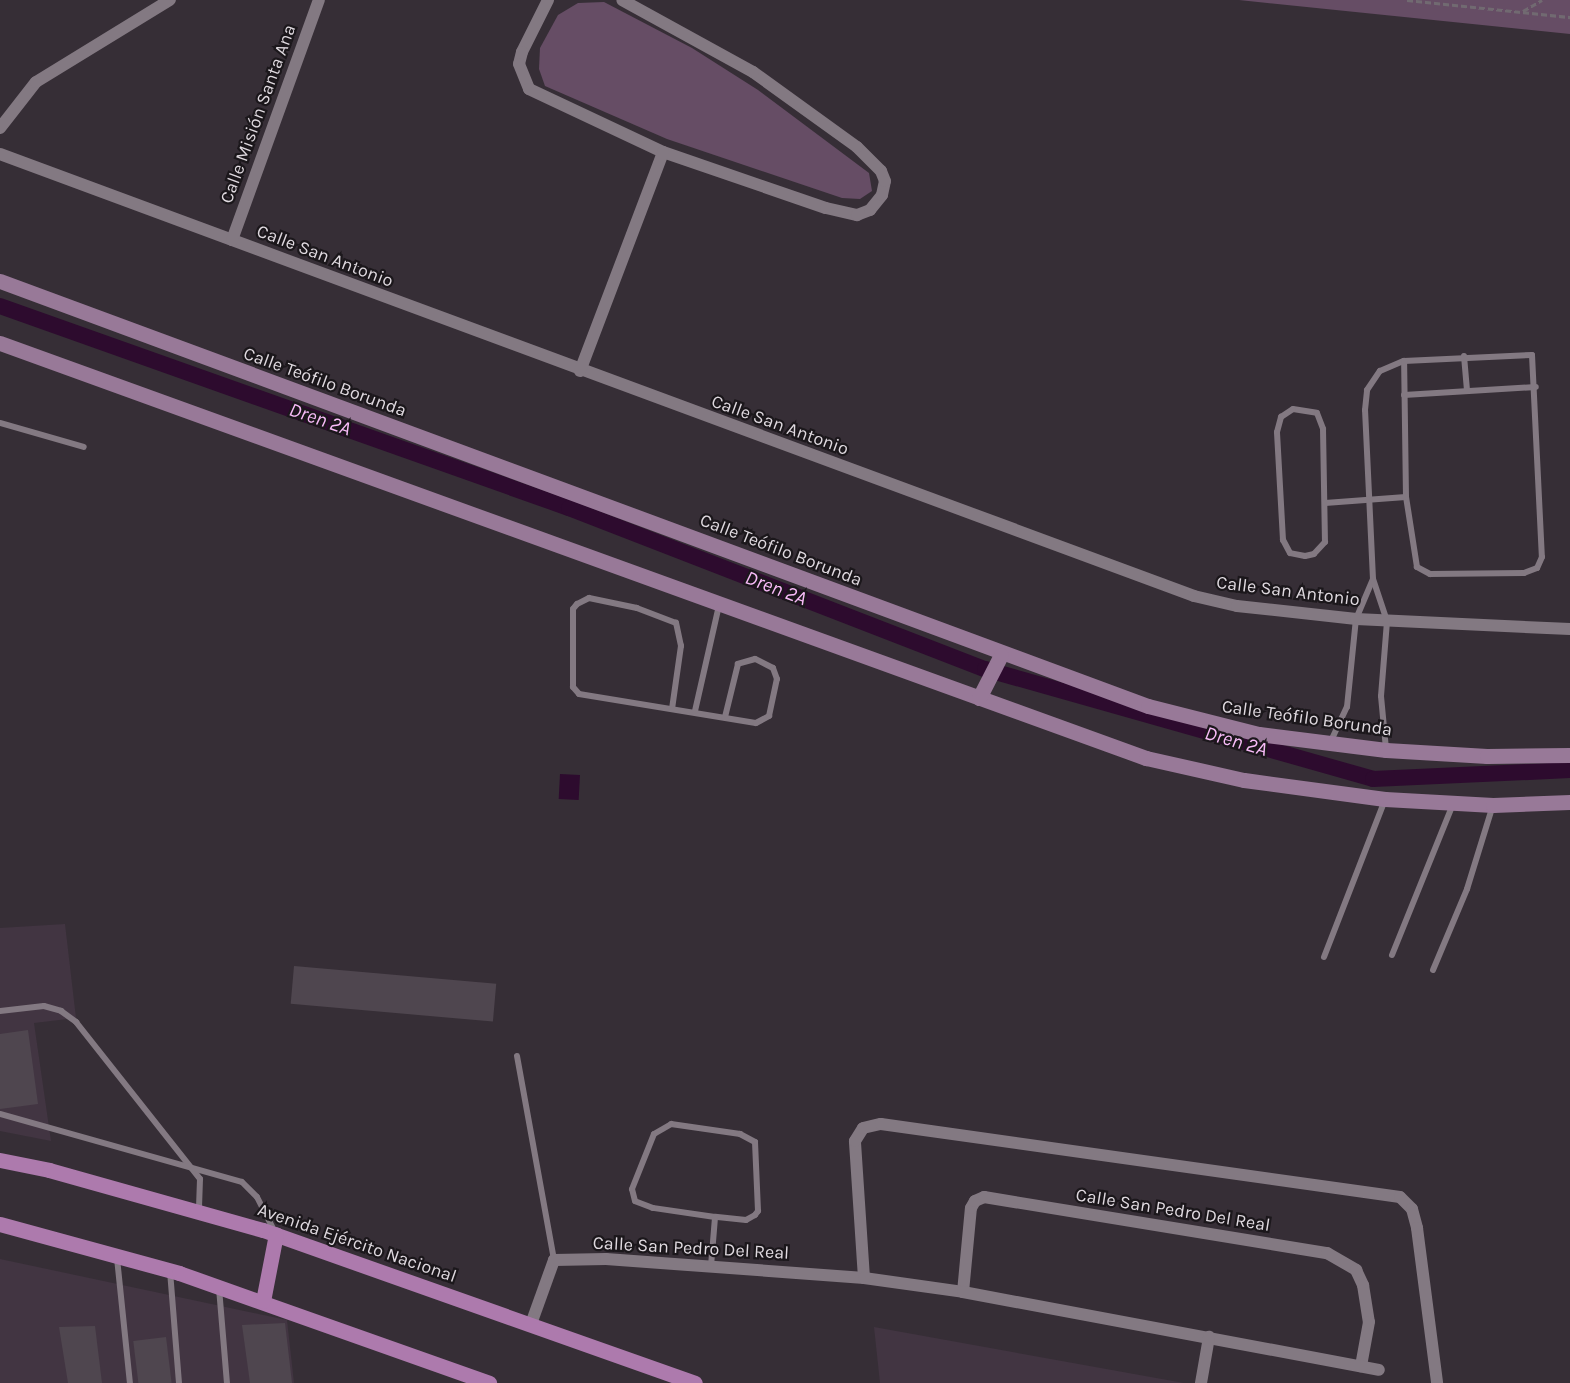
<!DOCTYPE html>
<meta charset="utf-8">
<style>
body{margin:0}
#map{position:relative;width:1570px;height:1383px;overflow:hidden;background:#362e36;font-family:Karla,sans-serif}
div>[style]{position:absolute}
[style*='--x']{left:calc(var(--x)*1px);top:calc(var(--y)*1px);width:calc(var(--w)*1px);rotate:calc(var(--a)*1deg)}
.built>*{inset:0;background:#423542}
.green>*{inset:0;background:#664d65}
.water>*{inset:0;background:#2d0b2e;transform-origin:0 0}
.canal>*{height:16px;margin:-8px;padding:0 8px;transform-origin:8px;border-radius:8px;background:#2d0b2e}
.building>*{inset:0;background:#4f464f;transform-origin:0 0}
.path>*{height:3px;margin-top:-1.5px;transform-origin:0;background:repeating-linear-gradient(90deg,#716a71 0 6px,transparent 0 9px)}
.service>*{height:6px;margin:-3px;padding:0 3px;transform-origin:3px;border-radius:3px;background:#837982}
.minor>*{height:12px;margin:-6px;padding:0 6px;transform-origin:6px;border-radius:6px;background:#837982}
.secondary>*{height:15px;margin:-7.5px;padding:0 7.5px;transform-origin:7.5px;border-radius:7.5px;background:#987998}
.primary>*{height:15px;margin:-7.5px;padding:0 7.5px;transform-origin:7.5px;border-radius:7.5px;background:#ad7aad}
span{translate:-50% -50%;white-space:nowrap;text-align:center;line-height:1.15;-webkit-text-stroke:4.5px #1b171b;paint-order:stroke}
.street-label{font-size:18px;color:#dfd9df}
.water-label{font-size:20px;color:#f8bbf8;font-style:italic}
</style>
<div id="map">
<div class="built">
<i style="clip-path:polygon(65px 924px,76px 1018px,34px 1023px,51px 1141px,0 1131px,0 928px)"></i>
<i style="clip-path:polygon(0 1259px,287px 1320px,294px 1383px,0 1383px)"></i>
<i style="clip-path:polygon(874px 1327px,1184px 1383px,880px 1383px)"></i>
</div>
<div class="green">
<i style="clip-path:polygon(1240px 0,1570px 0,1570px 34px,1239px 0)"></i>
<i style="clip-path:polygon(604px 2px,692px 48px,758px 90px,869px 173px,872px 191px,860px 199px,842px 198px,667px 139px,545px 86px,539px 69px,540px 48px,558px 15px,578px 3px)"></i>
</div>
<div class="water">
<i style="left:560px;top:774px;width:20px;height:25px;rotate:3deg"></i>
</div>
<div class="canal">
<i style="--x:0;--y:306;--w:604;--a:19.55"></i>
<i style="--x:569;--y:508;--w:446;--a:21.2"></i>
<i style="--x:985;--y:669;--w:403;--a:15.8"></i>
<i style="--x:1373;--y:779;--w:197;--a:-2.6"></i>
</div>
<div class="building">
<i style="left:294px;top:966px;width:203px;height:38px;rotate:5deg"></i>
<i style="clip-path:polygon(28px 1030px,38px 1104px,0 1109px,0 1034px)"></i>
<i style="clip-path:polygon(285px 1323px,292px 1383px,250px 1383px,242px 1325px)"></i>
<i style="clip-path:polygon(95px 1326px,102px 1383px,68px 1383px,59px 1327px)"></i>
<i style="left:166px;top:1337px;width:46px;height:33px;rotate:83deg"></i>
</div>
<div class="path">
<i style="--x:1407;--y:0;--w:164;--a:6"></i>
<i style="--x:1523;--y:11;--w:22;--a:-30"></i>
</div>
<div class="service">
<i style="--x:1464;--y:356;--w:35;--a:85"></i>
<i style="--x:1404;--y:395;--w:132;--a:-3.5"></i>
<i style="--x:1293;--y:409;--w:24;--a:9"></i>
<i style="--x:1317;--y:413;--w:17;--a:69"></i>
<i style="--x:1323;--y:429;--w:113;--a:89"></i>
<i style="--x:1325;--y:542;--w:16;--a:133"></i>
<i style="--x:1314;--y:554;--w:9;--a:167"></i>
<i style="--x:1305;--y:556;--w:15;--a:-169"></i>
<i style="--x:1290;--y:553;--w:15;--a:-118"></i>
<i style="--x:1283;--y:540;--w:108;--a:-93.2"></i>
<i style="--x:1277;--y:432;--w:16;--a:-75"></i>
<i style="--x:1281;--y:417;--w:14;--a:-34"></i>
<i style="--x:0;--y:423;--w:87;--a:15.9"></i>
<i style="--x:1325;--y:503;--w:81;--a:-4.2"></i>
<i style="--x:672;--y:709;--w:64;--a:-81.9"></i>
<i style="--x:681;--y:646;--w:24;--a:-102"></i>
<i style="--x:676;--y:623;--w:42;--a:-159"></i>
<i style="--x:637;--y:608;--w:49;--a:-168.2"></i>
<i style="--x:589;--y:598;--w:13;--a:153"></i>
<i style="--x:577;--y:604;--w:6;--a:129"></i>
<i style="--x:573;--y:609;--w:78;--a:90"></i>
<i style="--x:573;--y:687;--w:9;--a:49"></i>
<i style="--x:579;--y:694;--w:179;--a:9.3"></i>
<i style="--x:756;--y:723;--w:15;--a:-28"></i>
<i style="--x:769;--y:716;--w:38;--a:-78"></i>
<i style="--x:777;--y:679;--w:12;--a:-110"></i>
<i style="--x:773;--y:668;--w:20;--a:-153"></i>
<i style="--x:755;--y:659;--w:18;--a:164"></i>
<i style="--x:738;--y:664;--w:55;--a:103.8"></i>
<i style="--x:695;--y:711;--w:109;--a:-77.2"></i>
<i style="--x:1330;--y:743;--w:40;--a:-65"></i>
<i style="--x:1347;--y:707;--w:88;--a:-84.2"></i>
<i style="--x:1356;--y:619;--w:43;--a:-67"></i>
<i style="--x:1386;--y:749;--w:53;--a:-95.4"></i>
<i style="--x:1381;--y:696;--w:75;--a:-85.4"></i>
<i style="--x:1387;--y:621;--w:44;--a:-108.4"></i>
<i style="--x:1373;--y:579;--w:169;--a:-92.7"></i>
<i style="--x:1365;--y:410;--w:20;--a:-84"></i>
<i style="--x:1367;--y:390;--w:23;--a:-56"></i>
<i style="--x:1380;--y:371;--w:26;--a:-23"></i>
<i style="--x:1404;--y:361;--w:128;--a:-2.7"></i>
<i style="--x:1532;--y:355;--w:202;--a:87.2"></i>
<i style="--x:1542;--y:557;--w:12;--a:114"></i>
<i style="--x:1537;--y:568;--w:14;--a:159"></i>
<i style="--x:1524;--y:573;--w:94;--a:179.4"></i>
<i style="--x:1430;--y:574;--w:15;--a:-152"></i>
<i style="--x:1417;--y:567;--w:71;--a:-98.9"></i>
<i style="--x:1406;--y:497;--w:136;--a:-90.8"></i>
<i style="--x:1392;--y:955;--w:163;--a:-68"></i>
<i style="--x:1324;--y:957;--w:168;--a:-68.8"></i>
<i style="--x:1433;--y:970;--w:88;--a:-67.2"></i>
<i style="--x:1467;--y:889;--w:88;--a:-72.8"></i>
<i style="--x:0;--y:1011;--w:44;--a:-6.5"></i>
<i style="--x:44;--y:1006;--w:18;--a:16"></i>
<i style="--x:61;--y:1011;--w:19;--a:36"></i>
<i style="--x:76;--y:1022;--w:200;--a:51.7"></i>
<i style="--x:200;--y:1179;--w:32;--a:92"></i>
<i style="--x:517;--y:1056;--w:207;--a:79.7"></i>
<i style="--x:0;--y:1114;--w:251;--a:15.7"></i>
<i style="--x:242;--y:1182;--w:21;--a:45"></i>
<i style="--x:257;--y:1197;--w:38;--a:63"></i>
<i style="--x:671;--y:1124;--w:70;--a:8.2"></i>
<i style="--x:740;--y:1134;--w:17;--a:28"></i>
<i style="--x:755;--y:1142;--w:69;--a:87.5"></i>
<i style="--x:758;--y:1211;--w:5;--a:127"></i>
<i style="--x:755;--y:1215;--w:10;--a:151"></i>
<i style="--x:746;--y:1220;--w:31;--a:-174"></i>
<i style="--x:715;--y:1217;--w:63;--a:-171.7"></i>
<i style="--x:653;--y:1208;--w:19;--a:-159"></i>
<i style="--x:635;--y:1201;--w:12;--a:-104"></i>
<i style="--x:632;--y:1189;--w:59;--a:-68.2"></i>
<i style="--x:654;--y:1134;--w:20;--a:-30"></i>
<i style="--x:117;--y:1258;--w:126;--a:84.1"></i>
<i style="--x:711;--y:1266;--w:49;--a:-85.3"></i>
<i style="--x:170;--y:1271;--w:112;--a:85.4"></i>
<i style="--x:219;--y:1288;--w:95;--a:85.2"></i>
</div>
<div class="minor">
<i style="--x:548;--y:0;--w:58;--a:116.6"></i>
<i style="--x:522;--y:52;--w:12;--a:104"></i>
<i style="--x:519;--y:64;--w:27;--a:68"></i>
<i style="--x:529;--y:89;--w:148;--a:25.2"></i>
<i style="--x:663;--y:152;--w:172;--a:19"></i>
<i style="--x:826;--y:208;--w:32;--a:13"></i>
<i style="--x:857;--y:215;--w:14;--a:-21"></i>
<i style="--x:870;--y:210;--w:19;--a:-51"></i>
<i style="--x:882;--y:195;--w:14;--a:-78"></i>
<i style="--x:885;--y:181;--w:11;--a:-112"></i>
<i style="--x:881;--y:171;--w:34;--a:-135"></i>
<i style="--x:857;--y:147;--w:128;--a:-144.2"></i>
<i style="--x:753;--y:72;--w:149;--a:-151.2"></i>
<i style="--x:0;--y:128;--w:58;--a:-52"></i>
<i style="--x:36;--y:82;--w:157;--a:-31.5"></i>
<i style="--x:0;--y:154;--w:1273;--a:20.31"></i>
<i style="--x:1194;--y:596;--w:44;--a:13.1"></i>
<i style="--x:1237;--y:606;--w:120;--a:6.2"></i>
<i style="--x:1356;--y:619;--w:214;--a:2.7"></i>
<i style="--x:232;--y:240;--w:255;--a:-70.1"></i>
<i style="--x:580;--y:371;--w:234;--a:-69.2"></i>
<i style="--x:864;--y:1278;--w:137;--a:-93.8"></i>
<i style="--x:855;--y:1141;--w:15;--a:-58"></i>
<i style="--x:863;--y:1128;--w:18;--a:-13"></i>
<i style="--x:881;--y:1124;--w:524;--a:8.01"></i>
<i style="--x:1400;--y:1197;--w:17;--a:45"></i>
<i style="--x:1412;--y:1209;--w:20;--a:75"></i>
<i style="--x:1417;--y:1228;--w:156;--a:82.6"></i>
<i style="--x:963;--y:1292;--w:84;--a:-84.6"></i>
<i style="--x:971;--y:1208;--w:8;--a:-60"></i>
<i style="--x:975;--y:1201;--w:10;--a:-24"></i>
<i style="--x:984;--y:1197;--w:348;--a:9.3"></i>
<i style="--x:1327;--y:1253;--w:34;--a:30"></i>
<i style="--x:1356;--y:1270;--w:17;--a:65"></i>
<i style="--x:1363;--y:1285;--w:37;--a:81"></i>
<i style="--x:1369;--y:1322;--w:45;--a:100.3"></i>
<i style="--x:531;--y:1324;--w:68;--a:-70.2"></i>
<i style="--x:554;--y:1260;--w:52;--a:-1.1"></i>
<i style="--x:606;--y:1259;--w:259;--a:4.2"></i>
<i style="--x:864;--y:1278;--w:100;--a:8"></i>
<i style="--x:963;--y:1292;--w:423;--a:10.6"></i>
<i style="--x:1201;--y:1383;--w:47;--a:-80.1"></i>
</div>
<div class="secondary">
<i style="--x:0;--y:281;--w:1224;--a:20.32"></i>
<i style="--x:1148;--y:706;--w:114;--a:14.2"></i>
<i style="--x:1259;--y:734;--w:128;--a:7.2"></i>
<i style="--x:1386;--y:750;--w:101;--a:3.4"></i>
<i style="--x:1487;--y:756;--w:83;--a:-0.7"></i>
<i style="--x:0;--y:343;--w:1219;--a:19.91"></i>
<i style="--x:1146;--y:758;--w:100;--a:12.7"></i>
<i style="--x:1244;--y:780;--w:142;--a:7.7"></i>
<i style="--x:1385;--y:799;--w:108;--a:3.2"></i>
<i style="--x:1493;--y:805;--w:77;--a:-2.2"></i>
<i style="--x:979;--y:698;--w:48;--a:-62.9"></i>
</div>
<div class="primary">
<i style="--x:0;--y:1160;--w:50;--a:11.5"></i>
<i style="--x:49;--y:1170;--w:222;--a:15.7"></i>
<i style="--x:263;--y:1230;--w:458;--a:19.5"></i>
<i style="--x:0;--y:1224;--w:186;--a:15.3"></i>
<i style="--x:179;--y:1273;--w:329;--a:19.5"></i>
<i style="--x:263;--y:1301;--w:68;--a:-79"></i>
</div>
<div class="street-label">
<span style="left:258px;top:114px;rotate:-70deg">Calle Misión Santa Ana</span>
<span style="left:325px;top:256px;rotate:21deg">Calle San Antonio</span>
<span style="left:325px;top:382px;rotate:20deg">Calle Teófilo Borunda</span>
<span style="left:780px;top:425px;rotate:20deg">Calle San Antonio</span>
<span style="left:781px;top:550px;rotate:21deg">Calle Teófilo Borunda</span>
<span style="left:1288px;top:591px;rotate:7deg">Calle San Antonio</span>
<span style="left:1307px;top:718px;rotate:8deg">Calle Teófilo Borunda</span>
<span style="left:1173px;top:1210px;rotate:9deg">Calle San Pedro Del Real</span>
<span style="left:357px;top:1243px;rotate:19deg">Avenida Ejército Nacional</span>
<span style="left:691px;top:1248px;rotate:3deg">Calle San Pedro Del Real</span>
</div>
<div class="water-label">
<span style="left:320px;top:419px;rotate:19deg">Dren 2A</span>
<span style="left:776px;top:588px;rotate:21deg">Dren 2A</span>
<span style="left:1236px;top:741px;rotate:16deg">Dren 2A</span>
</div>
</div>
